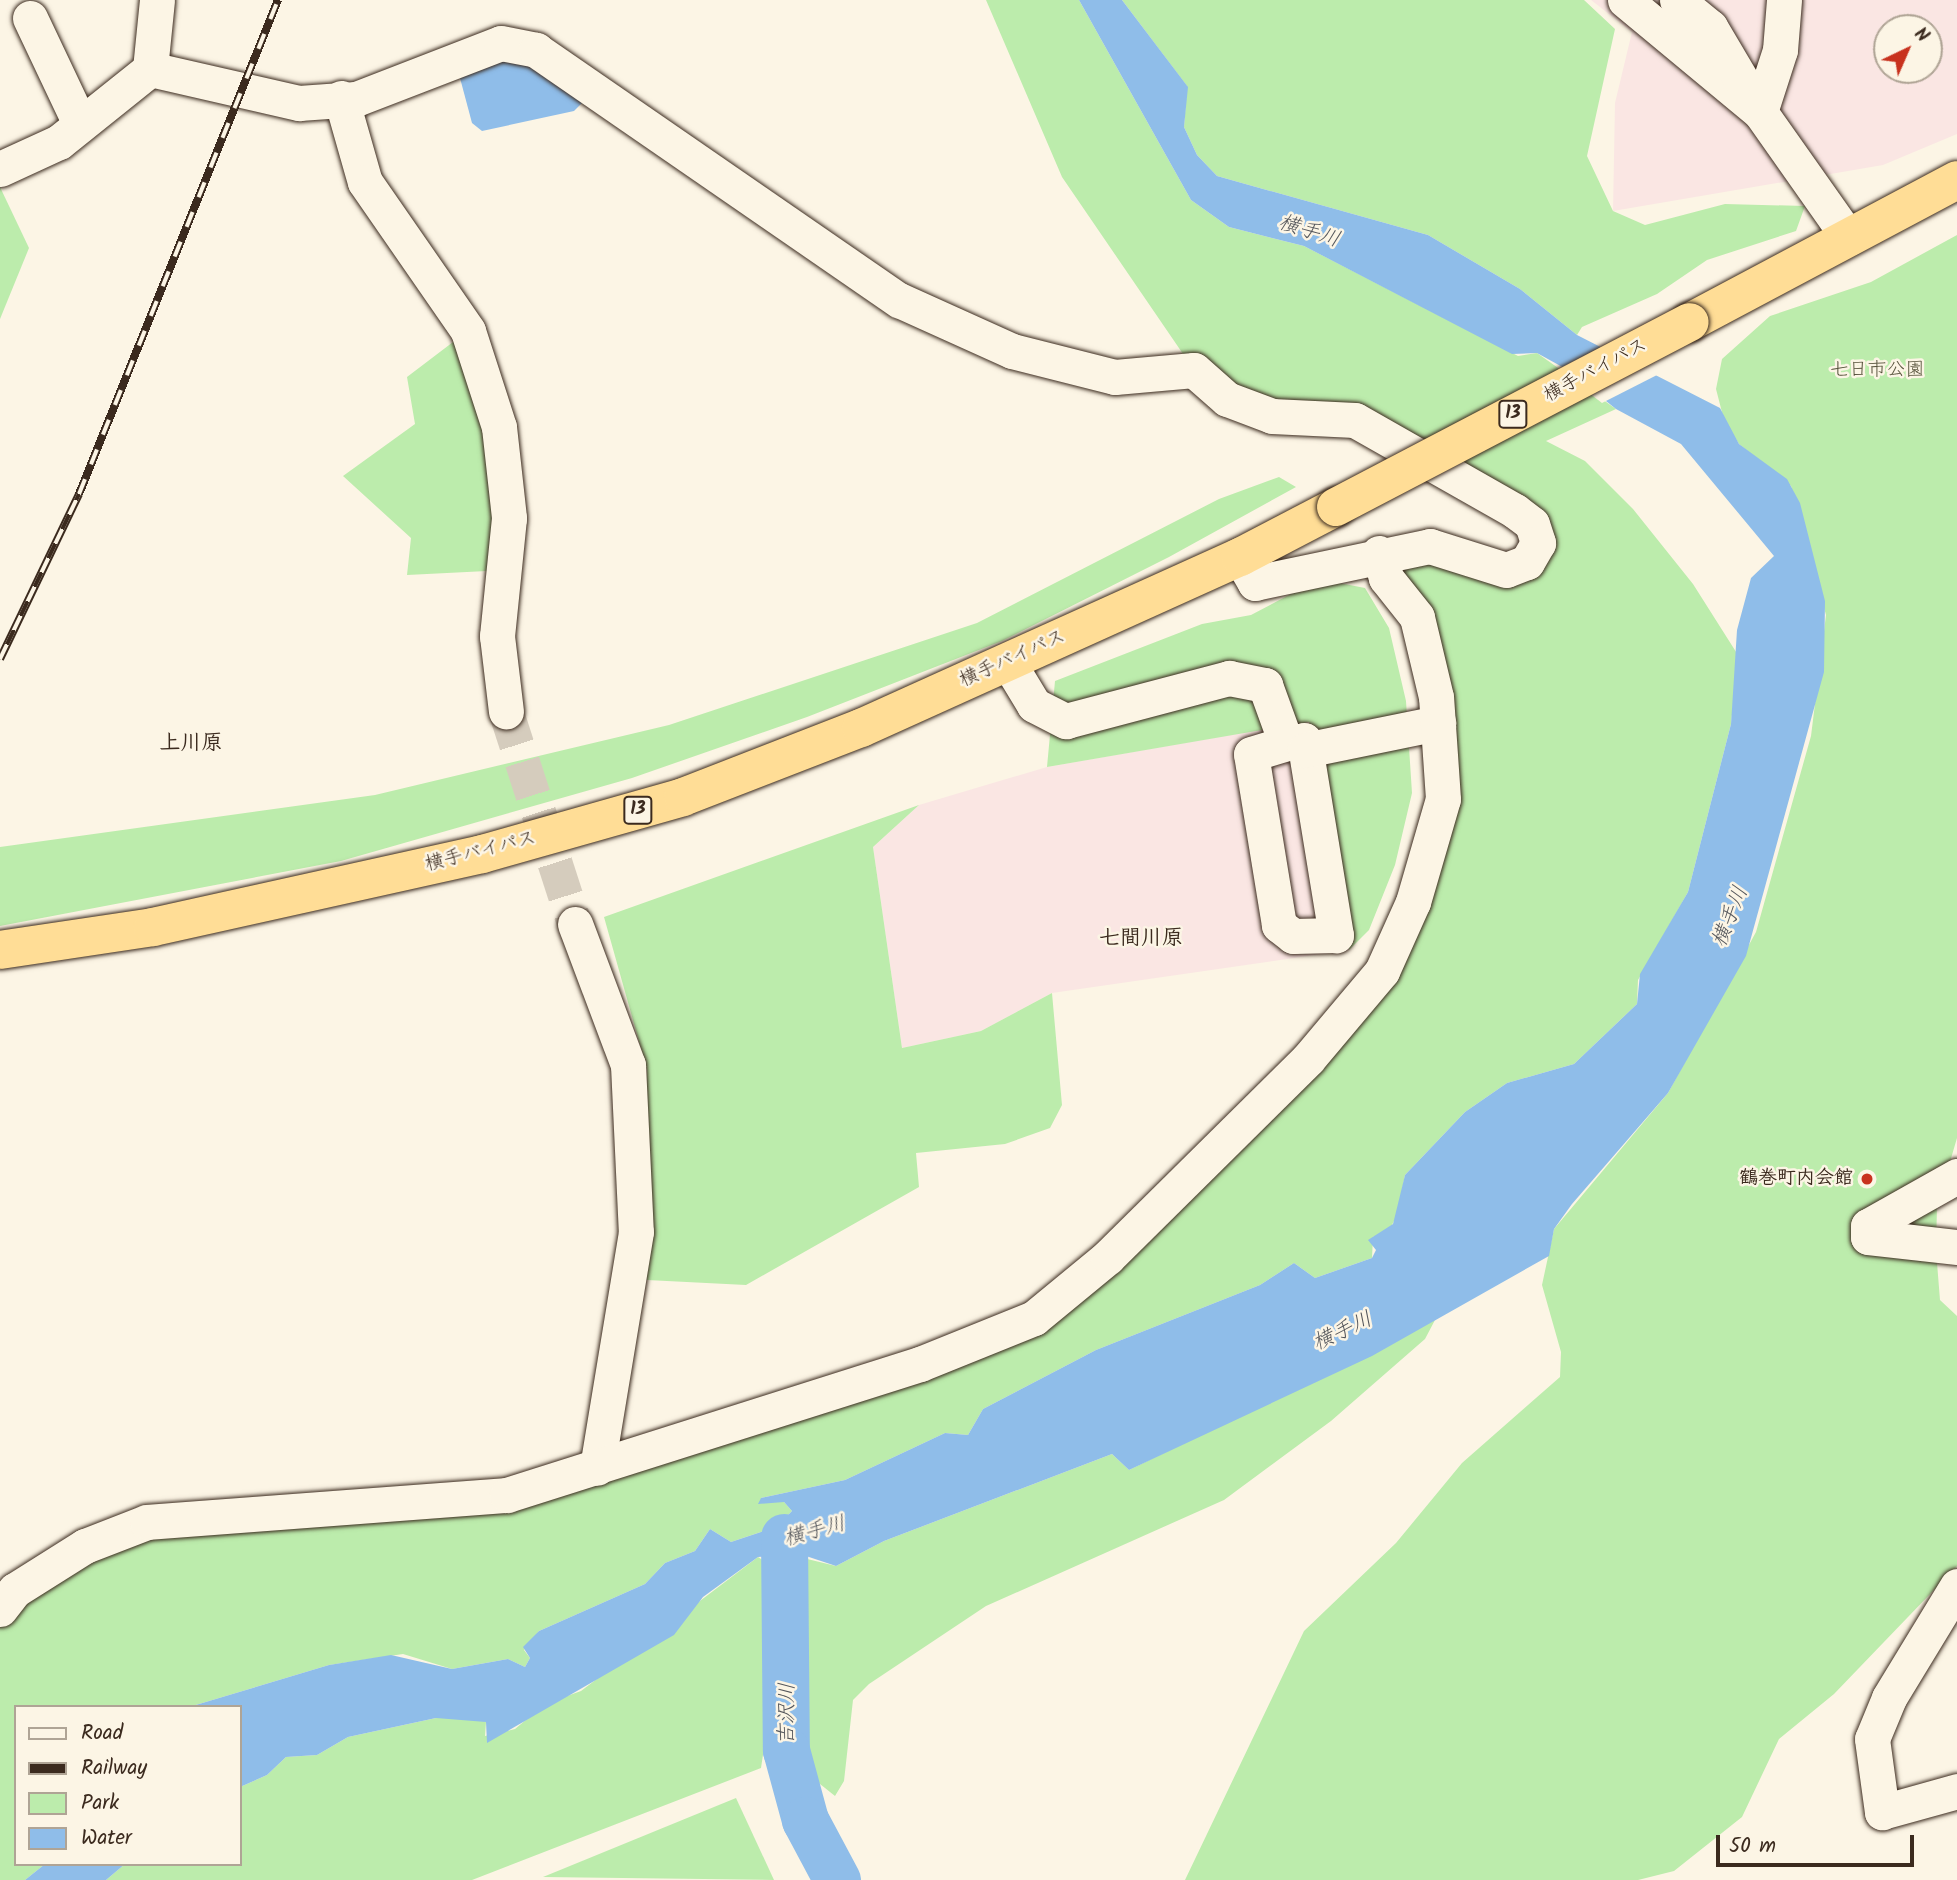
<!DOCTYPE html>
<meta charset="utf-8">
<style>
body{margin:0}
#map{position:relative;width:1957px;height:1880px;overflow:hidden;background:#fcf5e5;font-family:Kalam,"Klee One",sans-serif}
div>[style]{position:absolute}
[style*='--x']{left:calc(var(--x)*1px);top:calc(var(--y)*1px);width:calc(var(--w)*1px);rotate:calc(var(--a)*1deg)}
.built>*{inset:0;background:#fae6e3}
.green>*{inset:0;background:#bcecac}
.water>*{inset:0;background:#8fbde9}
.pier>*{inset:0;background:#fcf5e5}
.river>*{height:47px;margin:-23.5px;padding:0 23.5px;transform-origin:23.5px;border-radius:23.5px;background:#8fbde9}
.minor-tunnel>*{height:35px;margin-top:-17.5px;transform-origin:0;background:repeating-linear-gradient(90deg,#d5ccbd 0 35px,transparent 0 53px)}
.roads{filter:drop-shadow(0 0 2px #3b2a1e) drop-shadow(0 0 2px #3b2a1e)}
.minor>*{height:35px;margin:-17.5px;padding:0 17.5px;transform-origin:17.5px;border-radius:17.5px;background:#fcf5e5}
.highway>*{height:38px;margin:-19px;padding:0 19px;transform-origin:19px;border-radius:19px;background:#ffdd96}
.rail>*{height:8px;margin-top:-4px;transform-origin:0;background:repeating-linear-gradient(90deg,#fcf5e5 0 16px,#3b2a1e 0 32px);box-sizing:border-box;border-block:2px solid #3b2a1e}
.bridges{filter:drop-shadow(0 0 2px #3b2a1e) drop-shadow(0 0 2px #3b2a1e)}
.highway-bridge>*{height:38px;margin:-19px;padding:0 19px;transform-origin:19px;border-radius:19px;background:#ffdd96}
.dots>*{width:19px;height:19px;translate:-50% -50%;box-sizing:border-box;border:4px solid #fcf5e5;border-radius:50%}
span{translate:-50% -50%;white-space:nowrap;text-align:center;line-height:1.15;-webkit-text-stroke:5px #fcf5e5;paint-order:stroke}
.shield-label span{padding:2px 5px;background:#fcf5e5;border:2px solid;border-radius:5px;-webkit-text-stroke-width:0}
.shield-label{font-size:18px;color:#3b2a1e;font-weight:700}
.street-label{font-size:19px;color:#3b2a1e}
.park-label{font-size:19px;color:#55513a}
.poi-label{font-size:19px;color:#3b2a1e;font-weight:700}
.right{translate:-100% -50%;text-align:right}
.water-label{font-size:21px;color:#54565b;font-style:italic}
.neighbourhood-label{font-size:21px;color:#3b2a1e;font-weight:700}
.legend{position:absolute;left:14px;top:1705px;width:228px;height:161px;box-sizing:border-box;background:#fcf5e5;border:2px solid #afa495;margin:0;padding:9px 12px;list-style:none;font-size:21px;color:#3b2a1e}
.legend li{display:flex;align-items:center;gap:14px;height:35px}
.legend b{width:35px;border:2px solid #afa495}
.north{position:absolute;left:1873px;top:14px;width:70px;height:70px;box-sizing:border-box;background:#fcf5e5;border:2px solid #afa495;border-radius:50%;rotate:44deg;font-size:19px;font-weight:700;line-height:28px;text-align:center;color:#3b2a1e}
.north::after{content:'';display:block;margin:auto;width:24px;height:32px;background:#c8321e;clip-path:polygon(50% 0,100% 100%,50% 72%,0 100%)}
.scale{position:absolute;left:1716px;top:1835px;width:198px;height:32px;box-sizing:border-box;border:4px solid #3b2a1e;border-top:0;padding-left:9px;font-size:21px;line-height:24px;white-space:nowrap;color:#3b2a1e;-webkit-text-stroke:5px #fcf5e5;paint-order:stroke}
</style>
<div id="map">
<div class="built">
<i style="clip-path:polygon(evenodd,1591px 0,1957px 0,1957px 134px,1883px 165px,1613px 211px,1615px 103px,1632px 32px,1591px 0,1887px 28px,1929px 28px,1929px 70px,1887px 70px,1887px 28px)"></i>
<i style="clip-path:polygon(1309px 721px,1349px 950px,1052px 993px,981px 1031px,902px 1048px,873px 847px,919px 805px,1047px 767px)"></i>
</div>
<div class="green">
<i style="clip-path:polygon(986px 0,1079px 0,1191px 200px,1229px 227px,1304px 246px,1518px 356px,1537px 353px,1616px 409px,1546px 441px,1585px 461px,1633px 509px,1693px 584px,1738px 655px,1731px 724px,1688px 892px,1638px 980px,1637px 1004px,1574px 1064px,1507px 1083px,1465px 1112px,1405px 1175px,1397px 1215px,1389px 1231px,1373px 1237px,1372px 1258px,1315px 1278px,1294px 1263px,1260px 1285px,1096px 1350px,983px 1409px,968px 1435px,945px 1433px,845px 1480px,761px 1498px,784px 1502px,792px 1511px,776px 1527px,731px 1542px,710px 1529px,695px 1551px,665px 1563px,645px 1584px,539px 1631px,524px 1650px,530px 1658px,525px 1667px,508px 1659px,452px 1669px,403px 1654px,329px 1665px,189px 1707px,16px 1707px,16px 1864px,45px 1864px,25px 1880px,0 1880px,0 1609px,85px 1546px,507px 1495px,1034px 1318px,1382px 971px,1443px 798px,1436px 697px,1379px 553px,1506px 570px,1538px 543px,1355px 420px,1272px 416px,1194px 370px,1062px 177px)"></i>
<i style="clip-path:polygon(1122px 0,1584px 0,1615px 29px,1587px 156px,1613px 211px,1645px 225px,1725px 204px,1805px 206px,1796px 231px,1707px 260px,1657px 294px,1582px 327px,1577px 335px,1520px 289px,1428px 235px,1217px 176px,1197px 155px,1184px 127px,1187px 86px)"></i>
<i style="clip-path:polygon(0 187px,29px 248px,0 319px)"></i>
<i style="clip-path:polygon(1957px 235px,1957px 1138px,1937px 1206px,1936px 1250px,1940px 1300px,1957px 1316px,1957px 1566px,1834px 1694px,1779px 1739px,1742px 1817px,1674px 1871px,1638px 1880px,1185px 1880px,1304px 1631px,1396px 1543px,1462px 1463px,1560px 1377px,1561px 1352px,1542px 1285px,1554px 1229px,1668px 1093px,1756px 932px,1811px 736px,1826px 615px,1791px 486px,1739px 444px,1724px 420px,1716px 389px,1722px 359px,1770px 316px,1871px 282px)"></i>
<i style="clip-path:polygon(457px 339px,480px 380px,496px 489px,487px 571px,407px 575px,411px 538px,343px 476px,415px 424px,407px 377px)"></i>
<i style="clip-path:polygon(1279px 477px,1296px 487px,1169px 557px,1002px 641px,807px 717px,632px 778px,341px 861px,0 926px,0 847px,375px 795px,669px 725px,977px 623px,1219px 499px)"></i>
<i style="clip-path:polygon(1319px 579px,1365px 588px,1389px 628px,1406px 701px,1412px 793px,1395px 865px,1369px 930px,1349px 950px,1309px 722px,1047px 767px,1055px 681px,1202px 624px,1251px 615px)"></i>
<i style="clip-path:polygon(919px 805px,873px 847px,902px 1048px,981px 1031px,1052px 993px,1062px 1105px,1050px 1128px,1005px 1144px,916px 1153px,919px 1187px,746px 1285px,647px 1280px,647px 1070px,604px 917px)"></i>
<i style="clip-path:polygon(1435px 1320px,1425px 1339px,1331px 1421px,1224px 1500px,986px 1606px,869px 1684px,853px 1700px,844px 1781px,835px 1796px,815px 1780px,796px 1699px,807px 1663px,792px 1578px,799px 1557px,836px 1566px,884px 1541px,1112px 1454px,1129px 1470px)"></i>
<i style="clip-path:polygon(758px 1557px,770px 1565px,778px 1586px,782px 1630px,761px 1768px,472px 1880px,106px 1880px,125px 1864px,240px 1864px,240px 1787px,267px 1775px,286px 1757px,317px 1755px,348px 1737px,436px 1718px,475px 1717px,486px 1722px,485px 1736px,515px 1729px,545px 1704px,581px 1691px)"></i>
<i style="clip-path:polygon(736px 1798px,774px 1880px,543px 1877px)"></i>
</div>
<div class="water">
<i style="clip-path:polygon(1079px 0,1122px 0,1188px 87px,1184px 127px,1197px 155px,1217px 176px,1428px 235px,1520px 289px,1577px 335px,1720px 408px,1739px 444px,1787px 479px,1800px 503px,1825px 601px,1824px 672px,1746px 956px,1668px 1093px,1572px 1204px,1554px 1229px,1549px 1256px,1372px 1356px,1129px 1470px,1112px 1454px,884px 1541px,836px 1566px,806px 1556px,794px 1565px,778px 1555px,758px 1557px,703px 1597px,674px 1635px,487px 1743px,486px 1722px,436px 1718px,348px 1737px,317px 1755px,286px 1757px,267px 1775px,240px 1787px,240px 1707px,189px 1707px,329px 1665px,391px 1655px,452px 1669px,508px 1659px,525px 1667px,530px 1658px,523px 1647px,539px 1631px,645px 1584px,665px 1563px,695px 1551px,710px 1529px,731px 1542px,776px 1527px,792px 1511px,784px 1502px,758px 1504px,761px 1498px,845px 1480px,945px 1433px,968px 1435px,983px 1409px,1096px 1350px,1260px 1285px,1294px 1263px,1315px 1278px,1372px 1258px,1376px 1250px,1368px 1240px,1393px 1224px,1405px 1175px,1465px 1112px,1507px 1083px,1574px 1064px,1637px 1004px,1640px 974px,1688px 892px,1731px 724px,1737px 630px,1751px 578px,1774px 556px,1681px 444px,1616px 409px,1566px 369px,1537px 353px,1512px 354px,1304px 246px,1229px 227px,1191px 200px)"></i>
<i style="clip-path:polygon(505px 58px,527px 59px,585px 96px,582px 103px,574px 111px,482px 131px,472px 123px,460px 78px,475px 64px)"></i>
<i style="clip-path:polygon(45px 1864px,125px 1864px,106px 1880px,25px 1880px)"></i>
</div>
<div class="pier">
<i style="clip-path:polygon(1603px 346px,1659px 374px,1602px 403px,1558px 369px)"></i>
</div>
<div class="river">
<i style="--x:784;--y:1537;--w:213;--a:89.5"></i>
<i style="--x:786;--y:1750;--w:73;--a:74.8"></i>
<i style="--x:805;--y:1820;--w:68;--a:61.9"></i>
</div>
<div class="minor-tunnel">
<i style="--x:506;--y:711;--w:224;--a:72.1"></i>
</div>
<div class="roads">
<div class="minor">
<i style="--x:1625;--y:0;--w:175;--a:39.7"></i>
<i style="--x:1760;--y:112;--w:154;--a:54.8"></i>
<i style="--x:1677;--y:0;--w:43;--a:39.3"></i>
<i style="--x:1710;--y:27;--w:88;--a:59.4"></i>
<i style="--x:30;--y:18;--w:117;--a:64.7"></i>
<i style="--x:150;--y:69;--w:69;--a:-84.2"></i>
<i style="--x:341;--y:98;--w:87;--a:74.1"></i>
<i style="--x:365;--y:182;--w:181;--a:55.3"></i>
<i style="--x:468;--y:331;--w:101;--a:72.1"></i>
<i style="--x:499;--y:427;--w:92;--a:83.7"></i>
<i style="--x:509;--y:518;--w:119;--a:95.8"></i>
<i style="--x:497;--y:636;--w:76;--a:83.2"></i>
<i style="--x:1760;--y:112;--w:65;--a:-72.1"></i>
<i style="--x:1780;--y:50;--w:50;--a:-85.4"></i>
<i style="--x:0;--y:169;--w:65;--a:-24.6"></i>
<i style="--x:59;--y:142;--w:117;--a:-38.7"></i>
<i style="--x:150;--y:69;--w:153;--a:12.9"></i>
<i style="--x:299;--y:103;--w:57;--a:-4"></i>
<i style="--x:356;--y:99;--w:155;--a:-21.1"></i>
<i style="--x:501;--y:43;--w:36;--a:11"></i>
<i style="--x:536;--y:50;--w:441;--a:34.6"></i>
<i style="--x:899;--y:300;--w:124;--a:24.3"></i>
<i style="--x:1012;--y:351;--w:106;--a:14.2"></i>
<i style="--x:1115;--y:377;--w:79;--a:-5.1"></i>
<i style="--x:1194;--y:370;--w:44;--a:41.3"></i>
<i style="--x:1227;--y:399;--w:48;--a:20.7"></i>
<i style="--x:1272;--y:416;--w:83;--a:2.8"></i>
<i style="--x:1355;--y:420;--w:184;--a:29.6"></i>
<i style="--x:1515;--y:511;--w:21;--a:37"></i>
<i style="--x:1532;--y:524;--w:20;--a:72"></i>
<i style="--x:1538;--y:543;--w:22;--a:120"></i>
<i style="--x:1527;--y:562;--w:22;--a:159"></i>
<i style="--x:1506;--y:570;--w:80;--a:-162.5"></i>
<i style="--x:1430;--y:546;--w:179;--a:168.1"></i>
<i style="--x:1255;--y:583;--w:30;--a:-120"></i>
<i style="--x:1008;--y:662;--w:50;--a:58.8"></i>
<i style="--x:1034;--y:705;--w:36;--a:27"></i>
<i style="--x:1066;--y:721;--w:169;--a:-14.8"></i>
<i style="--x:1229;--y:678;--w:37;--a:11"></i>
<i style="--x:1265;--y:685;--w:62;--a:70.1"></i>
<i style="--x:1286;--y:743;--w:18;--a:-9"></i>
<i style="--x:1304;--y:740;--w:198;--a:80.7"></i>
<i style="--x:1336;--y:935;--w:43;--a:178.7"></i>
<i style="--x:1293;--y:936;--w:18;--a:-142"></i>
<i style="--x:1279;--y:925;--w:173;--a:-99.3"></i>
<i style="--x:1251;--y:754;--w:37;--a:-17"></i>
<i style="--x:1305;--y:750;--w:136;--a:-11.5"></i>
<i style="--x:575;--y:924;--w:151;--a:69.4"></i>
<i style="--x:628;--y:1065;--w:167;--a:87.3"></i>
<i style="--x:636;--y:1232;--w:239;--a:99.4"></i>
<i style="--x:1957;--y:1176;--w:102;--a:150.7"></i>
<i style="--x:1868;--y:1226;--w:11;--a:90"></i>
<i style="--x:1868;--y:1237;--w:90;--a:6.4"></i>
<i style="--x:1957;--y:1586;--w:131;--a:121.3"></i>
<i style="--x:1889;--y:1698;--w:44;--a:112.5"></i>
<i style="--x:1872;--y:1739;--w:74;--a:82.2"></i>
<i style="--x:1882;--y:1812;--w:78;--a:-15.6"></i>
<i style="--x:0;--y:1609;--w:24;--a:-52"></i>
<i style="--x:15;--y:1590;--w:83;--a:-32.2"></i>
<i style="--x:85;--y:1546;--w:66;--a:-21.2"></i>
<i style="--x:147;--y:1522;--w:361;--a:-4.3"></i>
<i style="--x:507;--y:1495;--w:433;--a:-17.6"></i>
<i style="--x:920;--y:1364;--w:123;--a:-22"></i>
<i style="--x:1034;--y:1318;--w:96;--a:-39.5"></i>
<i style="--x:1108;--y:1257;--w:281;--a:-44.7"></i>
<i style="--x:1308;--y:1059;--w:115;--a:-49.9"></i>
<i style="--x:1382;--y:971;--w:76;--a:-65.8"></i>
<i style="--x:1413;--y:902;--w:107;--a:-73.8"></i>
<i style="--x:1443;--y:799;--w:102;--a:-93.9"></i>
<i style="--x:1436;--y:697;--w:82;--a:-103.4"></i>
<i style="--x:1417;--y:617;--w:50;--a:-128.5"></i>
<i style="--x:1386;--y:578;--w:26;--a:-106"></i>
</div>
<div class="highway">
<i style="--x:1690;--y:322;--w:302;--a:-28"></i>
<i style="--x:0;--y:950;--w:155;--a:-8.5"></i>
<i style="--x:153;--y:927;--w:337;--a:-12.5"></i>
<i style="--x:482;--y:854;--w:209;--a:-15.8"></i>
<i style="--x:683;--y:797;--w:191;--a:-21.2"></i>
<i style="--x:861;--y:728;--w:416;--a:-24.3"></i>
<i style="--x:1240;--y:557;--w:108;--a:-27.5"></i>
</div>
</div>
<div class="rail">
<i style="--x:0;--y:659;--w:183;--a:-64.4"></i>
<i style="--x:79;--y:494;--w:533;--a:-68.06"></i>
</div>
<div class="bridges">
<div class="highway-bridge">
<i style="--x:1336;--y:507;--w:399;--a:-27.6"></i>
</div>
</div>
<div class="dots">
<i style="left:1867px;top:1179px;background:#c8321e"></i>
</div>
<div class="shield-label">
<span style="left:1513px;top:414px">13</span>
<span style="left:638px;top:810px">13</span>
</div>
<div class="street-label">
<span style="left:1596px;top:371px;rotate:-28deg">横手バイパス</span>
<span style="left:1013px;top:659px;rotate:-24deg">横手バイパス</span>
<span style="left:481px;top:852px;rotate:-14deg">横手バイパス</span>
</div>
<div class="park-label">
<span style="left:1877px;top:371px">七日市公園</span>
</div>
<div class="poi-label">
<span class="right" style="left:1853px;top:1179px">鶴巻町内会館</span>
</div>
<div class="water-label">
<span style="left:1309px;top:232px;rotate:18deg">横手川</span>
<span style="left:1731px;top:917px;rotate:-68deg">横手川</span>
<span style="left:1343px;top:1332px;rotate:-25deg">横手川</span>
<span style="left:815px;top:1532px;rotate:-15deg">横手川</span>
<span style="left:788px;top:1714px;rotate:-89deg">吉沢川</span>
</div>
<div class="neighbourhood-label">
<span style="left:191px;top:744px">上川原</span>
<span style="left:1141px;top:939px">七間川原</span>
</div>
<ul class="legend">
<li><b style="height:9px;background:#fcf5e5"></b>Road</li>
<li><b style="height:9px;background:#3b2a1e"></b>Railway</li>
<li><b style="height:19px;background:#bcecac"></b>Park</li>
<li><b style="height:19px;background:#8fbde9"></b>Water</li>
</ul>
<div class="north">N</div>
<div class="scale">50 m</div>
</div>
